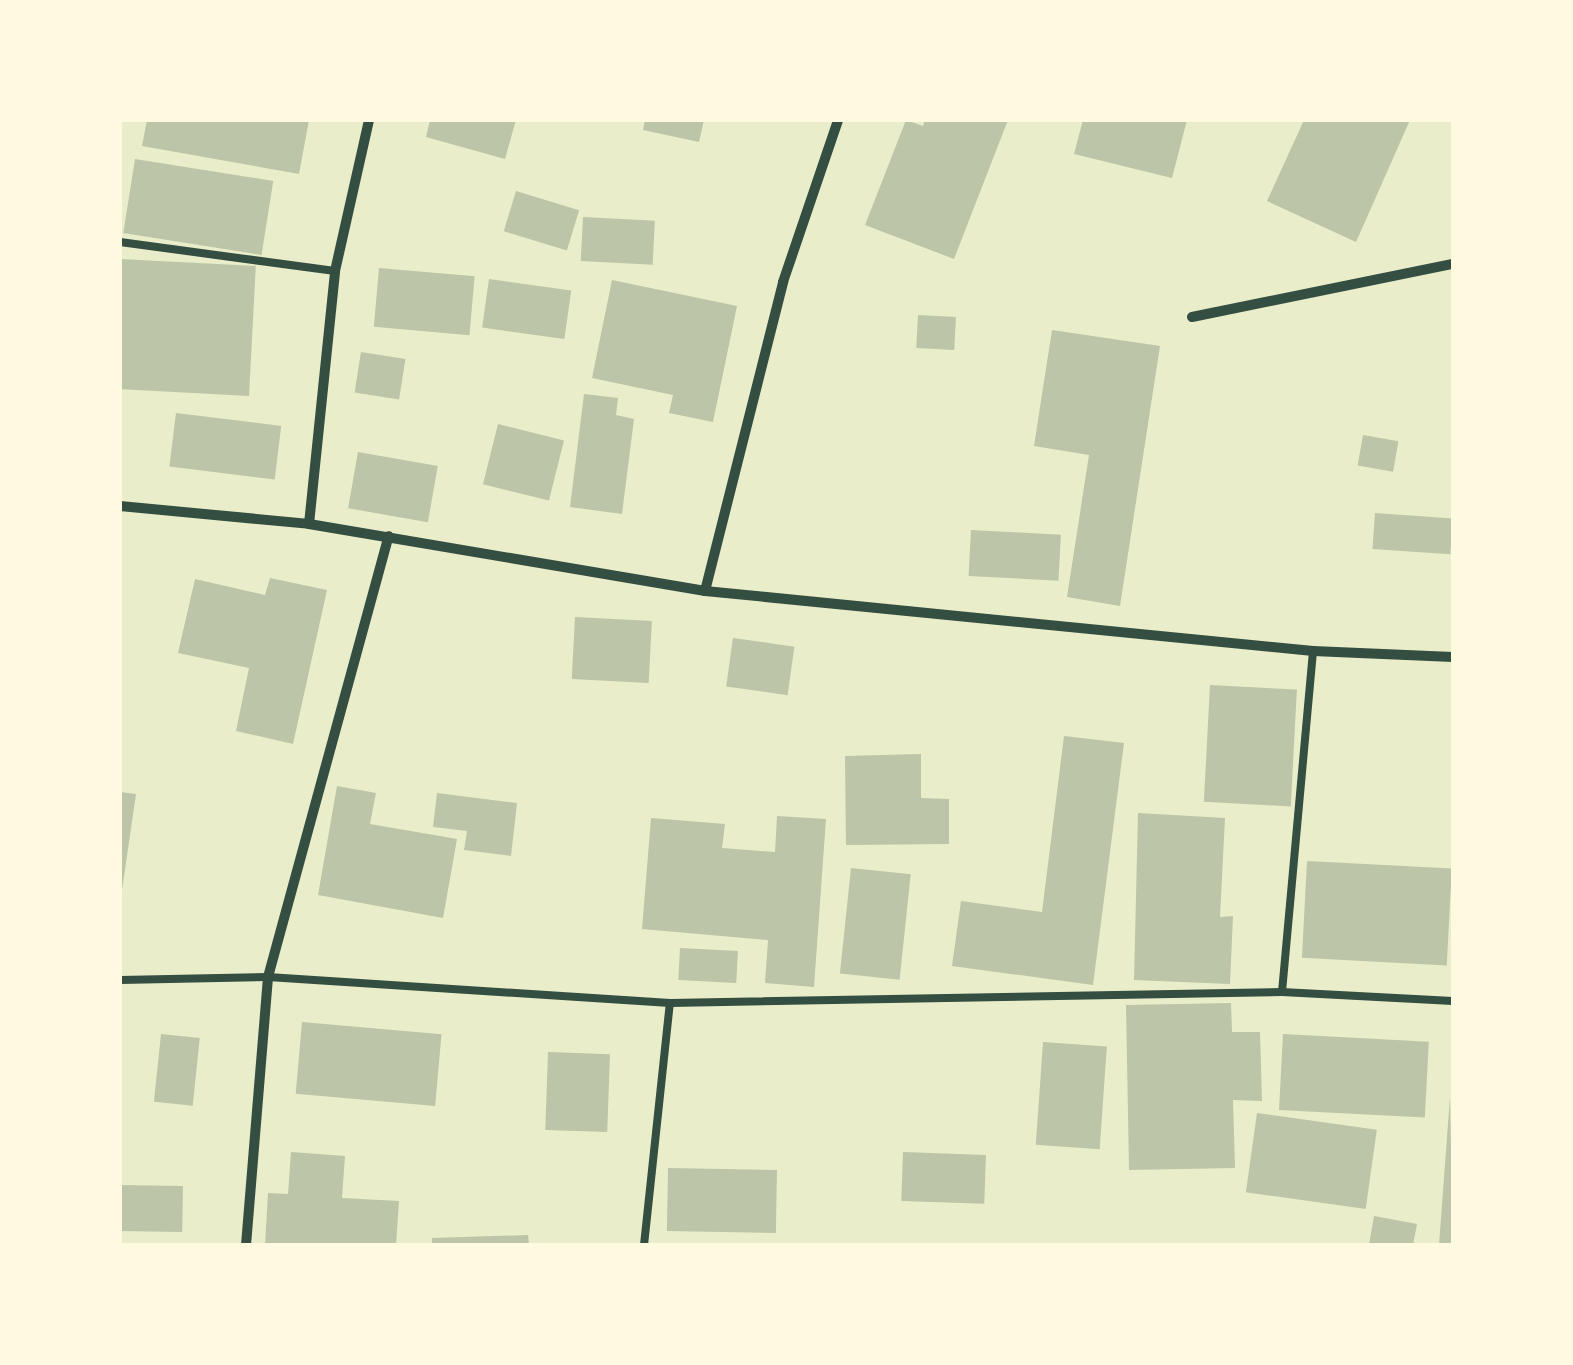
<!DOCTYPE html>
<style>
body{margin:0}
#map{position:relative;width:1573px;height:1365px;overflow:hidden;background:#e9edc9;font-family:Barlow,sans-serif}
div>[style]{position:absolute}
[style*='--x']{left:calc(var(--x)*1px);top:calc(var(--y)*1px);width:calc(var(--w)*1px);rotate:calc(var(--a)*1deg)}
.building>*{inset:0;background:#bcc5a7;transform-origin:0 0}
.service>*{height:8px;margin:-4px;padding:0 4px;transform-origin:4px;border-radius:4px;background:#344e41}
.minor>*{height:10px;margin:-5px;padding:0 5px;transform-origin:5px;border-radius:5px;background:#344e41}
span{translate:-50% -50%;white-space:nowrap;text-align:center;line-height:1.15;-webkit-text-stroke:10px #fefae0;paint-order:stroke}
.frame{position:absolute;inset:0;border:122px solid #fefae0;pointer-events:none}
</style>
<div id="map">
<div class="building">
<i style="clip-path:polygon(147px 120px,309px 120px,299px 174px,142px 146px)"></i>
<i style="clip-path:polygon(430px 120px,516px 120px,505px 159px,426px 137px)"></i>
<i style="clip-path:polygon(645px 120px,704px 120px,699px 142px,643px 130px)"></i>
<i style="clip-path:polygon(906px 120px,923px 126px,925px 120px,1008px 120px,954px 259px,865px 225px)"></i>
<i style="clip-path:polygon(1083px 120px,1187px 120px,1172px 178px,1074px 154px)"></i>
<i style="clip-path:polygon(1304px 120px,1410px 120px,1356px 242px,1267px 201px)"></i>
<i style="left:135px;top:159px;width:140px;height:75px;rotate:9deg"></i>
<i style="left:516px;top:191px;width:66px;height:42px;rotate:17deg"></i>
<i style="left:583px;top:217px;width:72px;height:44px;rotate:3deg"></i>
<i style="left:120px;top:259px;width:136px;height:130px;rotate:3deg"></i>
<i style="left:379px;top:268px;width:96px;height:59px;rotate:5deg"></i>
<i style="left:489px;top:279px;width:83px;height:49px;rotate:8deg"></i>
<i style="clip-path:polygon(612px 280px,737px 306px,713px 422px,669px 413px,673px 395px,592px 378px)"></i>
<i style="left:918px;top:315px;width:38px;height:33px;rotate:3deg"></i>
<i style="clip-path:polygon(1052px 330px,1160px 346px,1120px 606px,1067px 597px,1089px 455px,1034px 446px)"></i>
<i style="left:361px;top:352px;width:45px;height:41px;rotate:9deg"></i>
<i style="clip-path:polygon(584px 394px,618px 398px,616px 415px,634px 419px,622px 514px,570px 507px)"></i>
<i style="left:176px;top:413px;width:106px;height:54px;rotate:7deg"></i>
<i style="left:498px;top:424px;width:68px;height:62px;rotate:14deg"></i>
<i style="left:1363px;top:435px;width:36px;height:31px;rotate:10deg"></i>
<i style="left:358px;top:452px;width:81px;height:57px;rotate:10deg"></i>
<i style="left:1375px;top:513px;width:78px;height:36px;rotate:4deg"></i>
<i style="left:971px;top:530px;width:90px;height:46px;rotate:3deg"></i>
<i style="clip-path:polygon(270px 578px,327px 590px,293px 744px,236px 731px,249px 668px,178px 653px,195px 579px,265px 595px)"></i>
<i style="left:575px;top:617px;width:77px;height:62px;rotate:3deg"></i>
<i style="left:733px;top:638px;width:62px;height:49px;rotate:8deg"></i>
<i style="left:1210px;top:685px;width:87px;height:117px;rotate:3deg"></i>
<i style="clip-path:polygon(1064px 736px,1124px 743px,1093px 985px,952px 966px,961px 901px,1042px 912px)"></i>
<i style="clip-path:polygon(921px 754px,921px 798px,949px 799px,949px 844px,846px 845px,845px 756px)"></i>
<i style="clip-path:polygon(337px 786px,376px 793px,370px 824px,457px 839px,443px 918px,318px 895px)"></i>
<i style="clip-path:polygon(120px 792px,136px 794px,122px 890px,120px 890px)"></i>
<i style="clip-path:polygon(437px 793px,517px 803px,511px 856px,464px 850px,467px 831px,433px 827px)"></i>
<i style="clip-path:polygon(1138px 813px,1225px 818px,1220px 917px,1233px 916px,1230px 984px,1134px 980px)"></i>
<i style="clip-path:polygon(777px 816px,826px 819px,814px 987px,765px 983px,768px 940px,642px 929px,651px 818px,725px 824px,722px 848px,775px 852px)"></i>
<i style="left:1307px;top:861px;width:145px;height:97px;rotate:3deg"></i>
<i style="left:851px;top:868px;width:60px;height:106px;rotate:6deg"></i>
<i style="left:680px;top:948px;width:58px;height:32px;rotate:3deg"></i>
<i style="clip-path:polygon(1231px 1003px,1232px 1032px,1260px 1032px,1262px 1101px,1233px 1100px,1235px 1168px,1129px 1170px,1126px 1005px)"></i>
<i style="left:302px;top:1022px;width:140px;height:72px;rotate:5deg"></i>
<i style="left:161px;top:1034px;width:39px;height:68px;rotate:6deg"></i>
<i style="left:1283px;top:1034px;width:146px;height:76px;rotate:3deg"></i>
<i style="left:1043px;top:1042px;width:64px;height:103px;rotate:4deg"></i>
<i style="left:548px;top:1052px;width:62px;height:78px;rotate:2deg"></i>
<i style="clip-path:polygon(1450px 1097px,1453px 1245px,1439px 1245px)"></i>
<i style="left:1257px;top:1113px;width:121px;height:80px;rotate:8deg"></i>
<i style="clip-path:polygon(291px 1152px,345px 1156px,342px 1198px,399px 1201px,396px 1245px,265px 1245px,268px 1193px,288px 1194px)"></i>
<i style="left:903px;top:1152px;width:83px;height:49px;rotate:2deg"></i>
<i style="left:668px;top:1168px;width:109px;height:63px;rotate:1deg"></i>
<i style="left:120px;top:1185px;width:63px;height:46px;rotate:1deg"></i>
<i style="clip-path:polygon(1374px 1216px,1417px 1224px,1413px 1245px,1369px 1245px)"></i>
<i style="clip-path:polygon(528px 1235px,529px 1245px,432px 1245px,432px 1238px)"></i>
</div>
<div class="service">
<i style="--x:120;--y:242;--w:217;--a:7.7"></i>
<i style="--x:120;--y:980;--w:148;--a:-1.2"></i>
<i style="--x:268;--y:977;--w:403;--a:3.7"></i>
<i style="--x:670;--y:1003;--w:612;--a:-1.03"></i>
<i style="--x:1282;--y:992;--w:171;--a:3"></i>
<i style="--x:1282;--y:992;--w:342;--a:-84.8"></i>
<i style="--x:644;--y:1245;--w:243;--a:-83.9"></i>
</div>
<div class="minor">
<i style="--x:1192;--y:317;--w:266;--a:-11.5"></i>
<i style="--x:120;--y:506;--w:190;--a:5.4"></i>
<i style="--x:309;--y:524;--w:402;--a:9.6"></i>
<i style="--x:705;--y:591;--w:611;--a:5.64"></i>
<i style="--x:1313;--y:651;--w:140;--a:2.5"></i>
<i style="--x:309;--y:524;--w:254;--a:-84.1"></i>
<i style="--x:335;--y:271;--w:155;--a:-77.3"></i>
<i style="--x:705;--y:591;--w:319;--a:-75.8"></i>
<i style="--x:783;--y:282;--w:171;--a:-71.2"></i>
<i style="--x:246;--y:1245;--w:269;--a:-85.3"></i>
<i style="--x:268;--y:977;--w:457;--a:-74.7"></i>
</div>
<div class="frame"></div>
</div>
